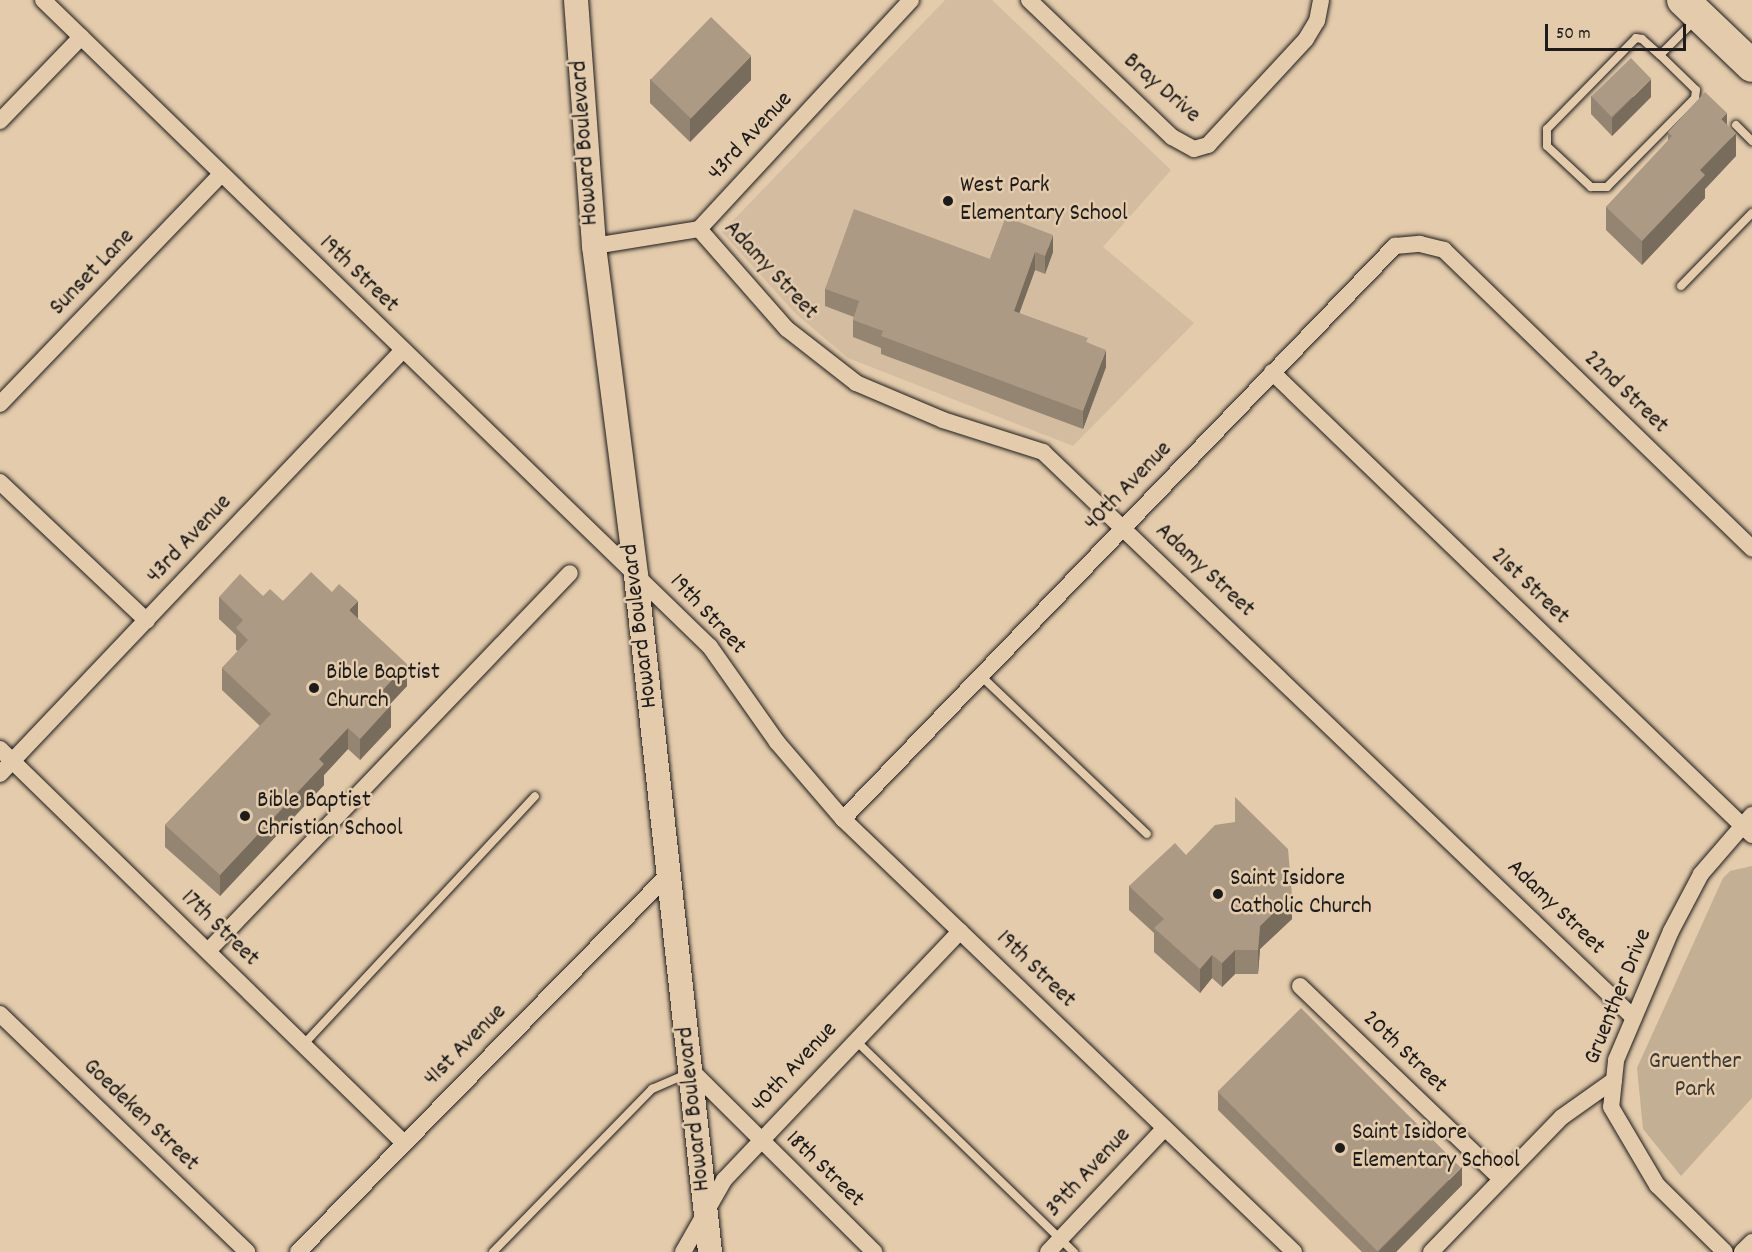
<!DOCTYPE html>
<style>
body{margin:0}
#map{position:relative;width:1752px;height:1252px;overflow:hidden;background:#e4cbac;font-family:Dekko,sans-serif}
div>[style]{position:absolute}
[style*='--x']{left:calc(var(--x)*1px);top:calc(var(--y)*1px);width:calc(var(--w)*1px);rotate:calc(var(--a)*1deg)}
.built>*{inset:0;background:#d3bca0}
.green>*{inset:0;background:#c3af94}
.roads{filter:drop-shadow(0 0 2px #1c1c1c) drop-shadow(0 0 2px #1c1c1c)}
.lane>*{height:8px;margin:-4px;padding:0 4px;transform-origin:4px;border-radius:4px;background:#e4cbac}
.street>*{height:16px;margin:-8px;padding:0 8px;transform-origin:8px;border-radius:8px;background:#e4cbac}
.secondary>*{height:24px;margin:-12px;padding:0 12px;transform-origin:12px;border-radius:12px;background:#e4cbac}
.highway>*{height:32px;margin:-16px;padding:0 16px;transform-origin:16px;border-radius:16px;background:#e4cbac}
.wall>*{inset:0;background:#948472}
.shaded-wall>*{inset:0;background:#786c5c}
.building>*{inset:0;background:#ac9a84;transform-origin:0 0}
.dots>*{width:16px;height:16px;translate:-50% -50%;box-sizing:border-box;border:3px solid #e4cbac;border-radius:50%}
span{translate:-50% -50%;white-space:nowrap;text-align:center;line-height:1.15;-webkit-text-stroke:5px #e4cbac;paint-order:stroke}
.street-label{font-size:24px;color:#1c1c1c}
.poi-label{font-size:24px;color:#1c1c1c}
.left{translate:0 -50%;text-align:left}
.park-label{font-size:24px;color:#3d3934}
.scale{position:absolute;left:1545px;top:24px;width:141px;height:27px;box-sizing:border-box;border:3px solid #1c1c1c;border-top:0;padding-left:8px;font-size:18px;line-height:21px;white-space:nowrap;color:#1c1c1c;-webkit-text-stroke:4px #e4cbac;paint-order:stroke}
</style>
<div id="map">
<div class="built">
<i style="clip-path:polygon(945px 0,992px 0,1171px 170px,1103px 247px,1194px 323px,1073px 446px,848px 358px,795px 313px,722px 232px)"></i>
</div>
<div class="green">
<i style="clip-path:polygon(1752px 866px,1752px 1098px,1681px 1176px,1643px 1129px,1637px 1068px,1723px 878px,1730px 871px)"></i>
</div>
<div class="roads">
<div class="lane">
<i style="--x:1660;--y:55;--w:50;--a:44.2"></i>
<i style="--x:1696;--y:90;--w:8;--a:97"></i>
<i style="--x:1695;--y:98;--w:125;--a:134.7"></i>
<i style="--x:1607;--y:187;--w:16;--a:180"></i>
<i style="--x:1591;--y:187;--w:60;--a:-137"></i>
<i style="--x:1547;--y:146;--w:17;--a:-90"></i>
<i style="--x:1547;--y:129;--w:127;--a:-45.6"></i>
<i style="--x:1636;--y:38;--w:6;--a:9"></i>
<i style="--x:1642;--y:39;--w:24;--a:42"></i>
<i style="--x:1660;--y:55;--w:49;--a:-45"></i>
<i style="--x:1736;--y:125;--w:23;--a:45"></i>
<i style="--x:1681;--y:286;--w:102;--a:-45.8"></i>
<i style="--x:981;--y:676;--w:229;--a:43.6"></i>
<i style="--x:855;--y:1040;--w:305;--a:44.1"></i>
<i style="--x:303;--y:1045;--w:340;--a:-47"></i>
<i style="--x:493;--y:1252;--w:228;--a:-45.7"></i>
<i style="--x:652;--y:1089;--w:40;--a:-23.4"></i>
</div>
<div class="street">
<i style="--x:43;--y:0;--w:929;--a:44.13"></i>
<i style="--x:710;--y:647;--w:116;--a:54.8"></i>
<i style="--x:777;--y:742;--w:101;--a:49.4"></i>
<i style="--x:843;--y:819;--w:625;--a:43.83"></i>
<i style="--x:1029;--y:0;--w:198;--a:43.8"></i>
<i style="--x:1172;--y:137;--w:25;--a:29"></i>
<i style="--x:1194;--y:149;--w:15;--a:-16"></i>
<i style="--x:1208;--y:145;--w:144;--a:-47.2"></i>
<i style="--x:1306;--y:39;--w:21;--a:-59"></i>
<i style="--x:1317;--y:21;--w:21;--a:-79"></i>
<i style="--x:0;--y:121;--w:117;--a:-46"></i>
<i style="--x:699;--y:229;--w:133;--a:48.7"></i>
<i style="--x:787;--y:329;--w:88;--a:38"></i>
<i style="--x:856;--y:383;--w:95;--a:23"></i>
<i style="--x:943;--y:420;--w:105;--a:17.7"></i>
<i style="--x:1043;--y:452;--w:818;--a:43.76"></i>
<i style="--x:594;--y:246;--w:106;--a:-9.2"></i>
<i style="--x:699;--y:229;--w:312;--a:-47.2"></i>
<i style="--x:1272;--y:372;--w:667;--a:43.97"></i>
<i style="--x:0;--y:404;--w:318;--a:-46.1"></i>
<i style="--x:0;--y:482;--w:202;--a:43.4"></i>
<i style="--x:0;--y:749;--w:564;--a:44.28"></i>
<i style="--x:0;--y:774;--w:584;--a:-46.46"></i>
<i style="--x:843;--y:819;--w:796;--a:-46.07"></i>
<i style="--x:1395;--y:246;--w:25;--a:-5"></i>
<i style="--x:1420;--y:244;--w:25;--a:14"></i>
<i style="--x:1444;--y:250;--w:429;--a:44.1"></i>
<i style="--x:208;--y:951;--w:523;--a:-46.24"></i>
<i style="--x:1300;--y:986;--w:279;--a:43.8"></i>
<i style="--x:0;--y:1014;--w:343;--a:43.9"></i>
<i style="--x:692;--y:1071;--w:257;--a:44.8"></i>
<i style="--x:1614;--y:1080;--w:27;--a:96"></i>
<i style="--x:1611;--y:1107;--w:91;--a:59.5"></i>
<i style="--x:1657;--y:1185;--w:95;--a:44.6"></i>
<i style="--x:298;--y:1252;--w:530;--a:-45.54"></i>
<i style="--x:683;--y:1252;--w:83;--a:-60.3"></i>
<i style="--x:724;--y:1180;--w:343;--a:-46.5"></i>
<i style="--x:1048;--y:1252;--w:170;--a:-46.7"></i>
<i style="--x:1431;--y:1252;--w:188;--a:-45.9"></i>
<i style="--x:1562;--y:1117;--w:64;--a:-35.4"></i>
<i style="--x:1614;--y:1080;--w:20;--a:-84"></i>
<i style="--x:1616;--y:1060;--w:140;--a:-66.9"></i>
<i style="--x:1671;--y:931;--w:64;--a:-62.2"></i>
<i style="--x:1701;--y:874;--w:78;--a:-49.2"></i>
<i style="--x:1742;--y:1252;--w:14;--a:-45"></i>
</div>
<div class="secondary">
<i style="--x:576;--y:0;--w:247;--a:85.8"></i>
<i style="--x:594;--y:246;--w:333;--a:82.7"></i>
<i style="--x:636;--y:576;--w:680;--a:83.75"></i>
</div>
<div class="highway">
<i style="--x:1683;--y:0;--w:95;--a:43.7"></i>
</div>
</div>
<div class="wall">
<i style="clip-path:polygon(650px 79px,751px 80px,690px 142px,650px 103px)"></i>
<i style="clip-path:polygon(1591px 96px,1651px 97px,1612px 136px,1591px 114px)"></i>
<i style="clip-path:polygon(1727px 124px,1736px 156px,1705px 189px,1705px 198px,1642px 265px,1606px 230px,1606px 207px,1668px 141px,1668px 132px)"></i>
<i style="clip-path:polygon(1006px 217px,1053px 252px,1045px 274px,1035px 270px,1019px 313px,1088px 343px,1106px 367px,1083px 429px,881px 354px,881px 348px,853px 337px,853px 320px,854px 317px,825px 306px,825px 289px,990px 259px)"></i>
<i style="clip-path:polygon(263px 596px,358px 619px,407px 686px,390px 704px,391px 727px,360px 760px,348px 749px,324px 775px,324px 785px,220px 896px,165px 847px,165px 825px,260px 726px,222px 690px,222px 668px,238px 651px,236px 650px,236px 635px,219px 619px,219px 597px)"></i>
<i style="clip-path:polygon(1186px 855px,1292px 919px,1260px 949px,1258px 974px,1235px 974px,1222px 987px,1212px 978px,1200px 993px,1154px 952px,1154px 933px,1129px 910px,1129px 886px)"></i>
<i style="clip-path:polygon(1218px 1092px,1462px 1185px,1396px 1252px,1362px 1252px,1218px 1110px)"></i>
</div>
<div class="shaded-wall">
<i style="clip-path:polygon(751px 56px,751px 80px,690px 142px,690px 119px)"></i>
<i style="clip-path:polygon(1651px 79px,1651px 97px,1612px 136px,1612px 118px)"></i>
<i style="clip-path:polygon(1727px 113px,1727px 136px,1721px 119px)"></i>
<i style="clip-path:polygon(1736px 133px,1736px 156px,1705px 189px,1705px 198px,1642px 265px,1642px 241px,1700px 170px)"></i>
<i style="clip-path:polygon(1053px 235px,1053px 252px,1045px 274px,1045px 256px)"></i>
<i style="clip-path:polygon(1035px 252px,1035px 270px,1014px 328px,1014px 311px)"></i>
<i style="clip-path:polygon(1106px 350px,1106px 367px,1083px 429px,1083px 411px)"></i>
<i style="clip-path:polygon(358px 601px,358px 623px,349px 610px)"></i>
<i style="clip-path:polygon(407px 664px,407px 686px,379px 716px,379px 694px)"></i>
<i style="clip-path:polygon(391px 705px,391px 727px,360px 760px,360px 739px)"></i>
<i style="clip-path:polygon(348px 728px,348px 749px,324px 775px,324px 785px,220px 896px,220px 875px,319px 759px)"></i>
<i style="clip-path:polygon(1292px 895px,1292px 919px,1260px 949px,1258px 974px,1258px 950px,1260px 926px)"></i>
<i style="clip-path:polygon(1235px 950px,1235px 974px,1222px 987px,1222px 963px)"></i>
<i style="clip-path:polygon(1212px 955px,1212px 978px,1200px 993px,1200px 969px)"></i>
<i style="clip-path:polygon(1462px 1167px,1462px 1185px,1396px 1252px,1379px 1252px,1379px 1251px)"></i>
</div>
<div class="building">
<i style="left:711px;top:17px;width:56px;height:87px;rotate:44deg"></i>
<i style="left:1631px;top:58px;width:29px;height:55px;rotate:46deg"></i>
<i style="clip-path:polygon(1705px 92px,1727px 113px,1721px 119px,1736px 133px,1700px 170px,1705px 175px,1642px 241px,1606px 207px,1672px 136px,1668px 132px)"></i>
<i style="clip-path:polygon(854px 209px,990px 259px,1006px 217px,1053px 235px,1045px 256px,1035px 252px,1014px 311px,1088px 338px,1086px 342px,1106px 350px,1083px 411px,881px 336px,883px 331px,853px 320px,859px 301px,825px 289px)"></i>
<i style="clip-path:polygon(311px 572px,332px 592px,339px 584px,358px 601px,349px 610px,407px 664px,379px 694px,391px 705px,360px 739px,348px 728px,319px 759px,324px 764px,220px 875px,165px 825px,271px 714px,222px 668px,248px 640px,236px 628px,243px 620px,219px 597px,240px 574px,263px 596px,270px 589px,283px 601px)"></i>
<i style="clip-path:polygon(1235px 797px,1288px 849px,1292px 895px,1260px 926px,1258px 950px,1235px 950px,1222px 963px,1212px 955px,1200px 969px,1154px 928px,1164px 919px,1129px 886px,1175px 843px,1186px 855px,1215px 825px,1235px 822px)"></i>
<i style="left:1301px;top:1008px;width:226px;height:118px;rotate:45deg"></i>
</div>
<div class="dots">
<i style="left:948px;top:201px;background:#1c1c1c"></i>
<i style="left:314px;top:688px;background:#1c1c1c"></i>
<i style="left:245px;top:816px;background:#1c1c1c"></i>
<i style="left:1218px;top:894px;background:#1c1c1c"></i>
<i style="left:1340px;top:1148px;background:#1c1c1c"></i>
</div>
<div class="street-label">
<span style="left:1161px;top:89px;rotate:41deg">Bray Drive</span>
<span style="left:751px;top:137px;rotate:-47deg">43rd Avenue</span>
<span style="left:586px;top:143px;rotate:-94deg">Howard Boulevard</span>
<span style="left:770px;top:271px;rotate:47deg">Adamy Street</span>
<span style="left:93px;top:273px;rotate:-46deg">Sunset Lane</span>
<span style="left:358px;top:275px;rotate:44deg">19th Street</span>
<span style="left:1625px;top:393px;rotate:44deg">22nd Street</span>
<span style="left:1129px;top:487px;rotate:-46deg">40th Avenue</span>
<span style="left:190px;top:540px;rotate:-47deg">43rd Avenue</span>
<span style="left:1204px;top:571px;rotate:43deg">Adamy Street</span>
<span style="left:1529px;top:587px;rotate:44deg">21st Street</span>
<span style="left:707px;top:615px;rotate:47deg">19th Street</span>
<span style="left:641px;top:626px;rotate:-97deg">Howard Boulevard</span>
<span style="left:1555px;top:908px;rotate:44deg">Adamy Street</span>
<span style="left:219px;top:929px;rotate:44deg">17th Street</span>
<span style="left:1035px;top:970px;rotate:44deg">19th Street</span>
<span style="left:1619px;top:997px;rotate:-68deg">Gruenther Drive</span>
<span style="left:466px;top:1046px;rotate:-45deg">41st Avenue</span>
<span style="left:1404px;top:1053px;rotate:44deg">20th Street</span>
<span style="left:795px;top:1068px;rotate:-47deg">40th Avenue</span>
<span style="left:695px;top:1109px;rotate:-96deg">Howard Boulevard</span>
<span style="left:140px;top:1116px;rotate:44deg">Goedeken Street</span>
<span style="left:824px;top:1170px;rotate:44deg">18th Street</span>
<span style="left:1089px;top:1173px;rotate:-47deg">39th Avenue</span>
</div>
<div class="poi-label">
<span class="left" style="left:960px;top:201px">West Park<br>Elementary School</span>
<span class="left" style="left:326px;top:688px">Bible Baptist<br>Church</span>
<span class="left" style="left:257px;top:816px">Bible Baptist<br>Christian School</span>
<span class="left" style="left:1230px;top:894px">Saint Isidore<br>Catholic Church</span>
<span class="left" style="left:1352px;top:1148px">Saint Isidore<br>Elementary School</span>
</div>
<div class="park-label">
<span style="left:1695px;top:1077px">Gruenther<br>Park</span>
</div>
<div class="scale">50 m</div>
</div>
